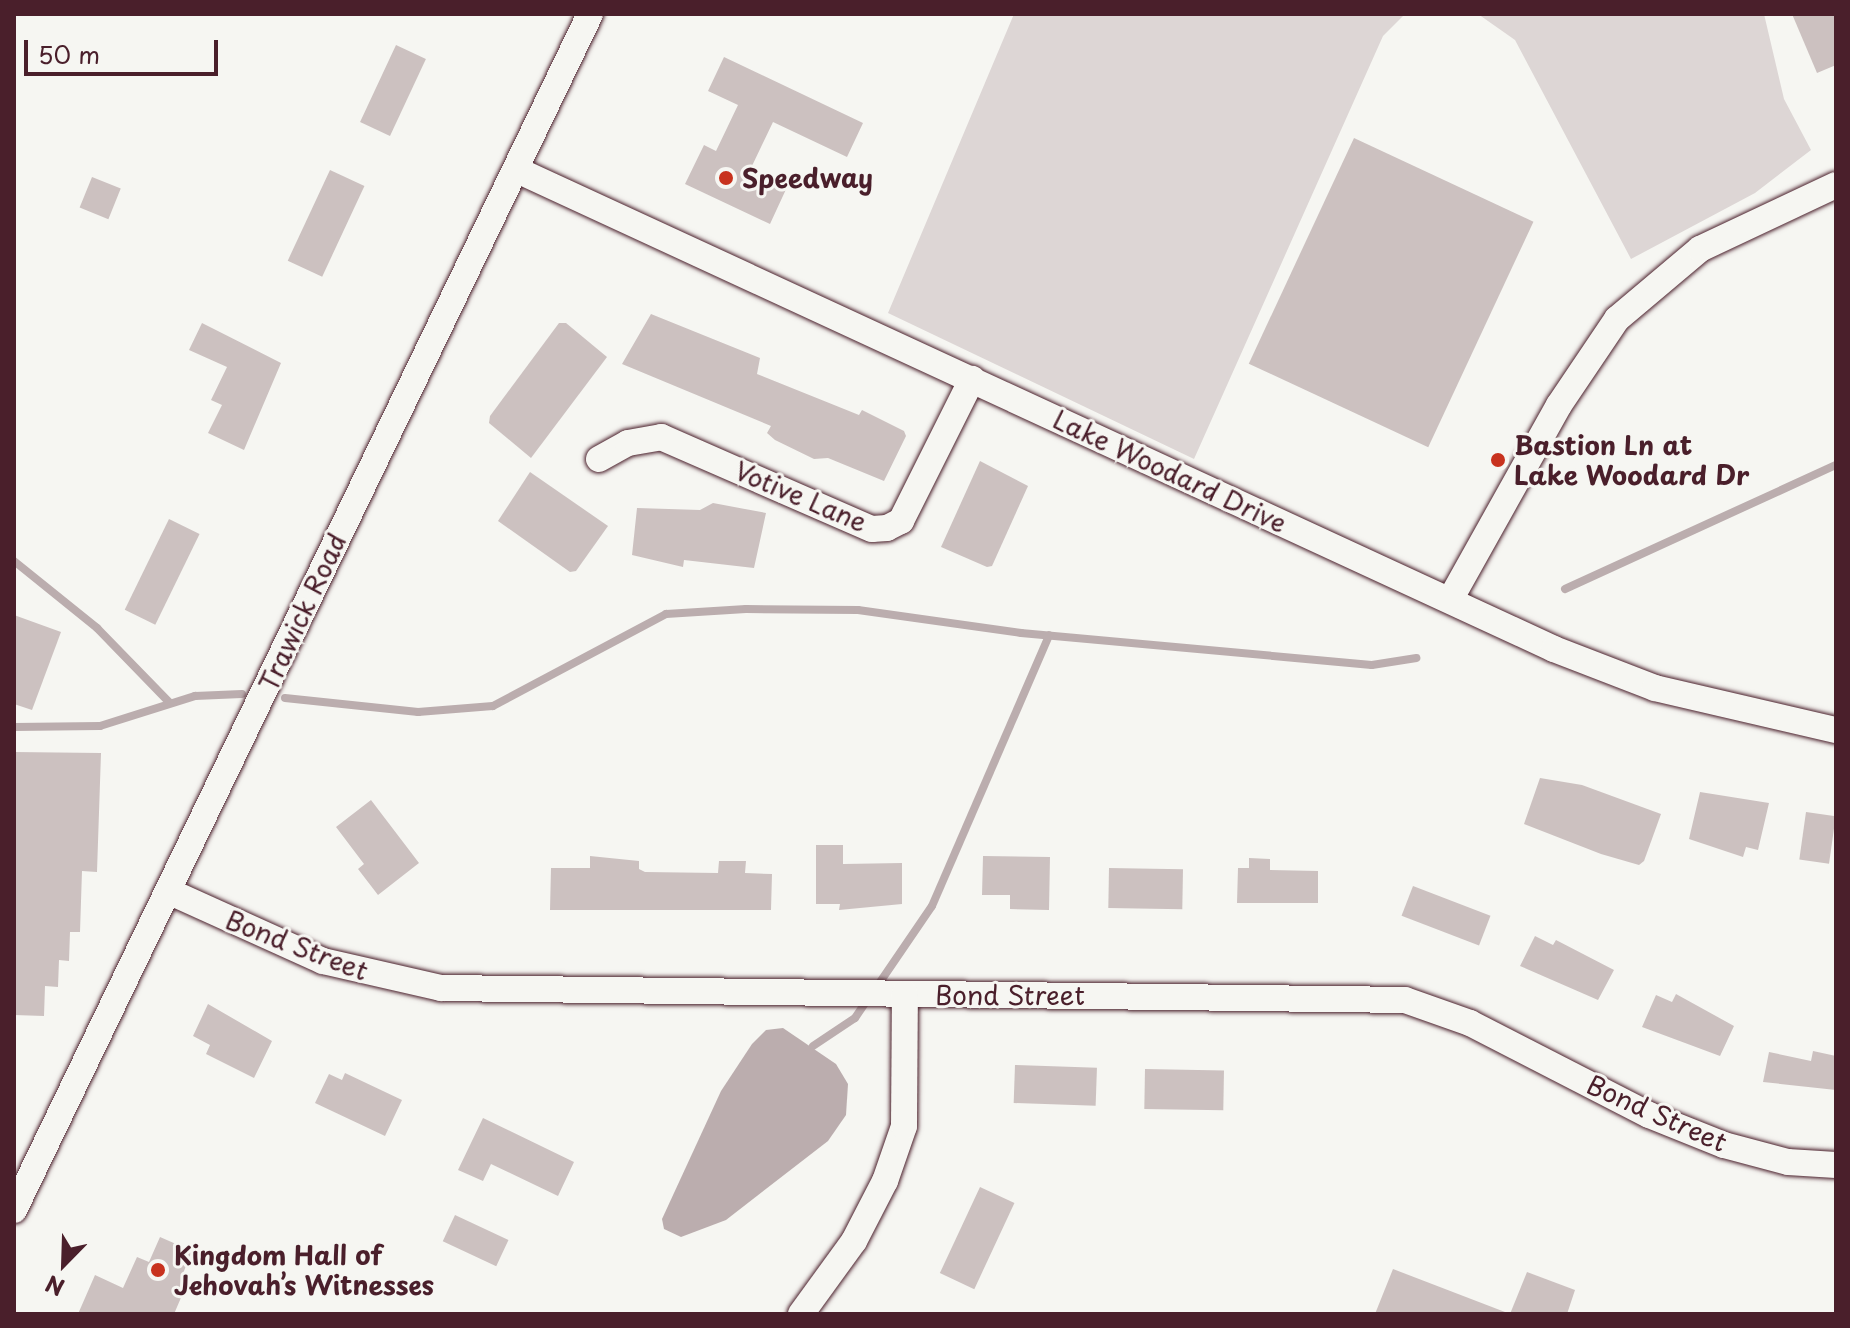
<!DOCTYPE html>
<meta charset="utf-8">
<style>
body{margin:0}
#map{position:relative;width:1850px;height:1328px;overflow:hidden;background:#f6f6f2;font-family:"Playpen Sans",sans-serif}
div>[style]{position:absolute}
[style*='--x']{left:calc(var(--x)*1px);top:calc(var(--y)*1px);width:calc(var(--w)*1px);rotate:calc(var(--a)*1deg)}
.green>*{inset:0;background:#ddd6d5}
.water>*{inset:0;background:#bbadae}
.stream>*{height:8px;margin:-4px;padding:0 4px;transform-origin:4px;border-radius:4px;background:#bbadae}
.building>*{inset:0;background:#ccc1c0;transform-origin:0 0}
.roads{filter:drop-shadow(0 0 2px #4a1f2b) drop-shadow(0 0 2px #4a1f2b)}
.minor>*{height:26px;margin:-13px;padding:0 13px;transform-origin:13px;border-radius:13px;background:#f6f6f2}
.dots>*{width:22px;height:22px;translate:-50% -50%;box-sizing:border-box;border:4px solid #f6f6f2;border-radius:50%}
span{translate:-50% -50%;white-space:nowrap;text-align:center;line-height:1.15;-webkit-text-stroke:6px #f6f6f2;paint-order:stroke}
.poi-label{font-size:26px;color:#4a1f2b;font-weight:700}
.left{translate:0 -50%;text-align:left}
.street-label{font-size:26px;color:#4a1f2b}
.frame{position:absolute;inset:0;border:16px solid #4a1f2b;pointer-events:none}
.north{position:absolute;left:24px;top:1224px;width:80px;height:80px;-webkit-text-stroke:6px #f6f6f2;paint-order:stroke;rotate:203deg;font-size:22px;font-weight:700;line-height:32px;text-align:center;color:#4a1f2b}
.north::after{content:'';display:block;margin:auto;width:28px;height:36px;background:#4a1f2b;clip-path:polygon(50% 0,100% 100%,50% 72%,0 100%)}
.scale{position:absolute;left:24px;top:40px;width:194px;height:36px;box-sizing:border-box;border:4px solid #4a1f2b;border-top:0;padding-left:10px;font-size:24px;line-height:28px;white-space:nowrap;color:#4a1f2b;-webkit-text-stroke:6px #f6f6f2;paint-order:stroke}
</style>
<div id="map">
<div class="green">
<i style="clip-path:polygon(1014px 14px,1405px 14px,1383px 36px,1194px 459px,888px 313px)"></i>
<i style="clip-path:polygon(1478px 14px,1764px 14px,1784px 99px,1811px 150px,1755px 193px,1631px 259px,1515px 40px)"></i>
</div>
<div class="water">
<i style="clip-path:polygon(783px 1028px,836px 1064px,848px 1084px,846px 1115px,828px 1141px,726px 1220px,681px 1237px,664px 1229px,662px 1219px,721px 1091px,752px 1044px,766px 1030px)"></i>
</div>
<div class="stream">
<i style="--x:14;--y:561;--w:107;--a:38.9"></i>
<i style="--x:97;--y:628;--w:103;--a:45.8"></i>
<i style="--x:1565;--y:589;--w:298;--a:-24.6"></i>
<i style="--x:285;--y:698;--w:134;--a:6"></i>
<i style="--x:418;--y:712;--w:75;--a:-4.6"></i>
<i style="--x:493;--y:706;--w:196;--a:-28"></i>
<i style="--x:666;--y:614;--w:80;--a:-3.6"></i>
<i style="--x:746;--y:609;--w:112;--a:0.5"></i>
<i style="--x:858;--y:610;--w:165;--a:8"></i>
<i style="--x:1021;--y:633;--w:352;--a:5.2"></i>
<i style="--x:1372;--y:665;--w:45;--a:-9"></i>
<i style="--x:14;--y:727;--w:86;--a:-0.7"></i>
<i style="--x:100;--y:726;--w:100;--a:-17.5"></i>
<i style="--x:195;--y:696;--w:47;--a:-2.4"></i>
<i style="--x:876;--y:988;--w:99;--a:-55.7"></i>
<i style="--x:932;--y:906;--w:295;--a:-66.6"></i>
<i style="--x:813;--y:1046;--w:50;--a:-33.7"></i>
<i style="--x:855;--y:1018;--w:23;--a:-56"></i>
</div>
<div class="building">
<i style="clip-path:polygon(1792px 14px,1836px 14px,1836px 65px,1817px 73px)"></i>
<i style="left:396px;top:45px;width:33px;height:85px;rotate:25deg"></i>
<i style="clip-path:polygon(724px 57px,863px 123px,847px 157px,773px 122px,751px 168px,788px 185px,770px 224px,685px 184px,704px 145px,716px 151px,738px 105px,708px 91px)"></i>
<i style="left:1354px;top:138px;width:198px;height:249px;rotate:25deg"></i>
<i style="left:330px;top:170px;width:38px;height:100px;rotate:25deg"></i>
<i style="left:92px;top:177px;width:31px;height:33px;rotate:22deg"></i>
<i style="clip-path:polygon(651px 314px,760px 358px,757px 374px,859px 415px,862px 410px,904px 431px,906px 436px,884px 481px,828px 458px,814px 459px,775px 440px,767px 433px,771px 426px,622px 364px)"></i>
<i style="clip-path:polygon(202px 323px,281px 363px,244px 450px,208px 433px,222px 405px,211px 400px,227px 367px,189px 350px)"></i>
<i style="clip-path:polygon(559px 323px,566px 323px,607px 357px,531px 458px,489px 423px,490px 416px)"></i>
<i style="clip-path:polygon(980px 461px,1028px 486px,992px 566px,987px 567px,941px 547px)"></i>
<i style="clip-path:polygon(530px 472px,608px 526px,576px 571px,570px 572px,498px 521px)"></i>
<i style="clip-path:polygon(713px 503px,766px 513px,754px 568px,684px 560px,683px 567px,632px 555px,637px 508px,700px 510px)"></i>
<i style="left:169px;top:519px;width:34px;height:101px;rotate:26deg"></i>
<i style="clip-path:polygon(14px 615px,61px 632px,32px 710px,14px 704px)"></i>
<i style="clip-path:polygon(14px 752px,101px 753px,97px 872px,82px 871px,80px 932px,70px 932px,69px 961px,59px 960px,58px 987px,45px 986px,44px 1016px,14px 1015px)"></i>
<i style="clip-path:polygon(1540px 778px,1582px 785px,1661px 814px,1644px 861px,1639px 865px,1601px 854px,1524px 824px)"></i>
<i style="clip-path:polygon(1700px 792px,1769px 803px,1758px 850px,1746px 847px,1743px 857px,1689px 839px)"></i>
<i style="clip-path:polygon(371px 800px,419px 863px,378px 895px,358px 869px,364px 864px,336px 827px)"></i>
<i style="left:1806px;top:812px;width:30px;height:48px;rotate:8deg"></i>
<i style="clip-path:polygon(816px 845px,843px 845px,843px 864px,902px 863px,902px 904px,839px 910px,840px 904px,816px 904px)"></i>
<i style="clip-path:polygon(590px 856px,639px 861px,639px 869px,645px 872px,718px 873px,719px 861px,746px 861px,745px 873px,772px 874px,771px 910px,550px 910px,551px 868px,590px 868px)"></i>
<i style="clip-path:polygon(983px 856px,1050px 857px,1049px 910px,1010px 909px,1010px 895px,982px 895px)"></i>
<i style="clip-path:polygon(1249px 858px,1270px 859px,1270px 870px,1318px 871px,1318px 903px,1237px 903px,1238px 868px,1249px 868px)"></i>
<i style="left:1109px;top:868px;width:74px;height:40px;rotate:1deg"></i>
<i style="left:1413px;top:886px;width:83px;height:32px;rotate:21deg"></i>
<i style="clip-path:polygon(1535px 936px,1553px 945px,1556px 940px,1614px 970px,1598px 1000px,1520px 966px)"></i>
<i style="clip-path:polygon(1676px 994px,1734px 1026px,1720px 1056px,1642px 1027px,1656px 995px,1672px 1002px)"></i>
<i style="clip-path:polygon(208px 1004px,272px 1041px,254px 1078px,206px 1054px,210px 1045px,193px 1036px)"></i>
<i style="clip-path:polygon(1813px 1051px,1836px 1056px,1836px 1090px,1763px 1082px,1769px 1052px,1811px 1061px)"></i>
<i style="left:1015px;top:1065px;width:82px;height:38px;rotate:2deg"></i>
<i style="left:1145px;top:1069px;width:79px;height:40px;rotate:1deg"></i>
<i style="clip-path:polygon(345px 1073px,402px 1100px,385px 1136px,315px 1103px,329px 1074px,342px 1080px)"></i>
<i style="clip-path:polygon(483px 1118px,574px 1162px,558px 1196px,491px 1164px,483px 1181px,458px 1170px)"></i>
<i style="left:980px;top:1187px;width:38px;height:95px;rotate:25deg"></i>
<i style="left:455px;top:1215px;width:59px;height:29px;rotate:25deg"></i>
<i style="clip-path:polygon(160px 1237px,192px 1251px,182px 1276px,189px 1279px,174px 1314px,78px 1314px,95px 1275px,123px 1288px,137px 1257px,149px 1262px)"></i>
<i style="clip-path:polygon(1393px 1269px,1505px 1312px,1504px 1314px,1375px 1314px)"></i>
<i style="clip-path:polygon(1527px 1272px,1575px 1290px,1567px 1314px,1510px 1314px)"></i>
</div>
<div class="roads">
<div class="minor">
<i style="--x:517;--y:170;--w:1142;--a:24.79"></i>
<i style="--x:1554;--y:649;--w:108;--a:21.1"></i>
<i style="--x:1655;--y:688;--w:186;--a:13.1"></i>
<i style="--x:599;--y:459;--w:33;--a:-29"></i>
<i style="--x:628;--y:443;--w:34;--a:-10"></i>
<i style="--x:661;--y:437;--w:230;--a:23.6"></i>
<i style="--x:872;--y:529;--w:15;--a:-4"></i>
<i style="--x:887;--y:528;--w:16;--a:-27"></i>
<i style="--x:901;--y:521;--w:159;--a:-63.4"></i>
<i style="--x:1450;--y:600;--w:223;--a:-60.8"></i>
<i style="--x:1559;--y:405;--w:104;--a:-56"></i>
<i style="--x:1617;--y:319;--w:109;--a:-40.1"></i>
<i style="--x:1700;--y:249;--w:150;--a:-25.2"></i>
<i style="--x:168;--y:891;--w:170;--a:24.3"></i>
<i style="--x:323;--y:961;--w:121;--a:12.9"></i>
<i style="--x:441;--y:988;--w:964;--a:0.71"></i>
<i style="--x:1405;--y:1000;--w:69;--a:19.5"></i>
<i style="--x:1470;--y:1023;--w:201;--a:27.2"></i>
<i style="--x:1649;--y:1115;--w:81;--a:21.8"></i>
<i style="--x:1724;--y:1145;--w:66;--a:14.9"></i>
<i style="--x:1788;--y:1162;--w:48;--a:3.6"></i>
<i style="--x:14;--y:1210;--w:1327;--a:-64.28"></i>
<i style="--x:801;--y:1314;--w:90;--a:-54"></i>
<i style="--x:854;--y:1241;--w:68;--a:-62.7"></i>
<i style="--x:885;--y:1181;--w:58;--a:-70.9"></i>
<i style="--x:904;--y:1126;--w:132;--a:-89.6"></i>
</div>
</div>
<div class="dots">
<i style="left:726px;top:178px;background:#c8321e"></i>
<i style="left:1498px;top:460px;background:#c8321e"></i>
<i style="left:158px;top:1270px;background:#c8321e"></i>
</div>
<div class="poi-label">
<span class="left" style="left:742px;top:178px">Speedway</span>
<span class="left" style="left:1514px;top:460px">Bastion Ln at<br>Lake Woodard Dr</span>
<span class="left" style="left:174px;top:1270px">Kingdom Hall of<br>Jehovah’s Witnesses</span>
</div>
<div class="street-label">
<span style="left:1170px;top:471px;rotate:25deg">Lake Woodard Drive</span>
<span style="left:801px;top:496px;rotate:23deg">Votive Lane</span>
<span style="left:302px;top:612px;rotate:-65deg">Trawick Road</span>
<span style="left:297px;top:945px;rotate:21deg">Bond Street</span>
<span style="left:1010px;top:995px">Bond Street</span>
<span style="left:1657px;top:1113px;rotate:24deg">Bond Street</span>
</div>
<div class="frame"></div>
<div class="north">N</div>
<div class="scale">50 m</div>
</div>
